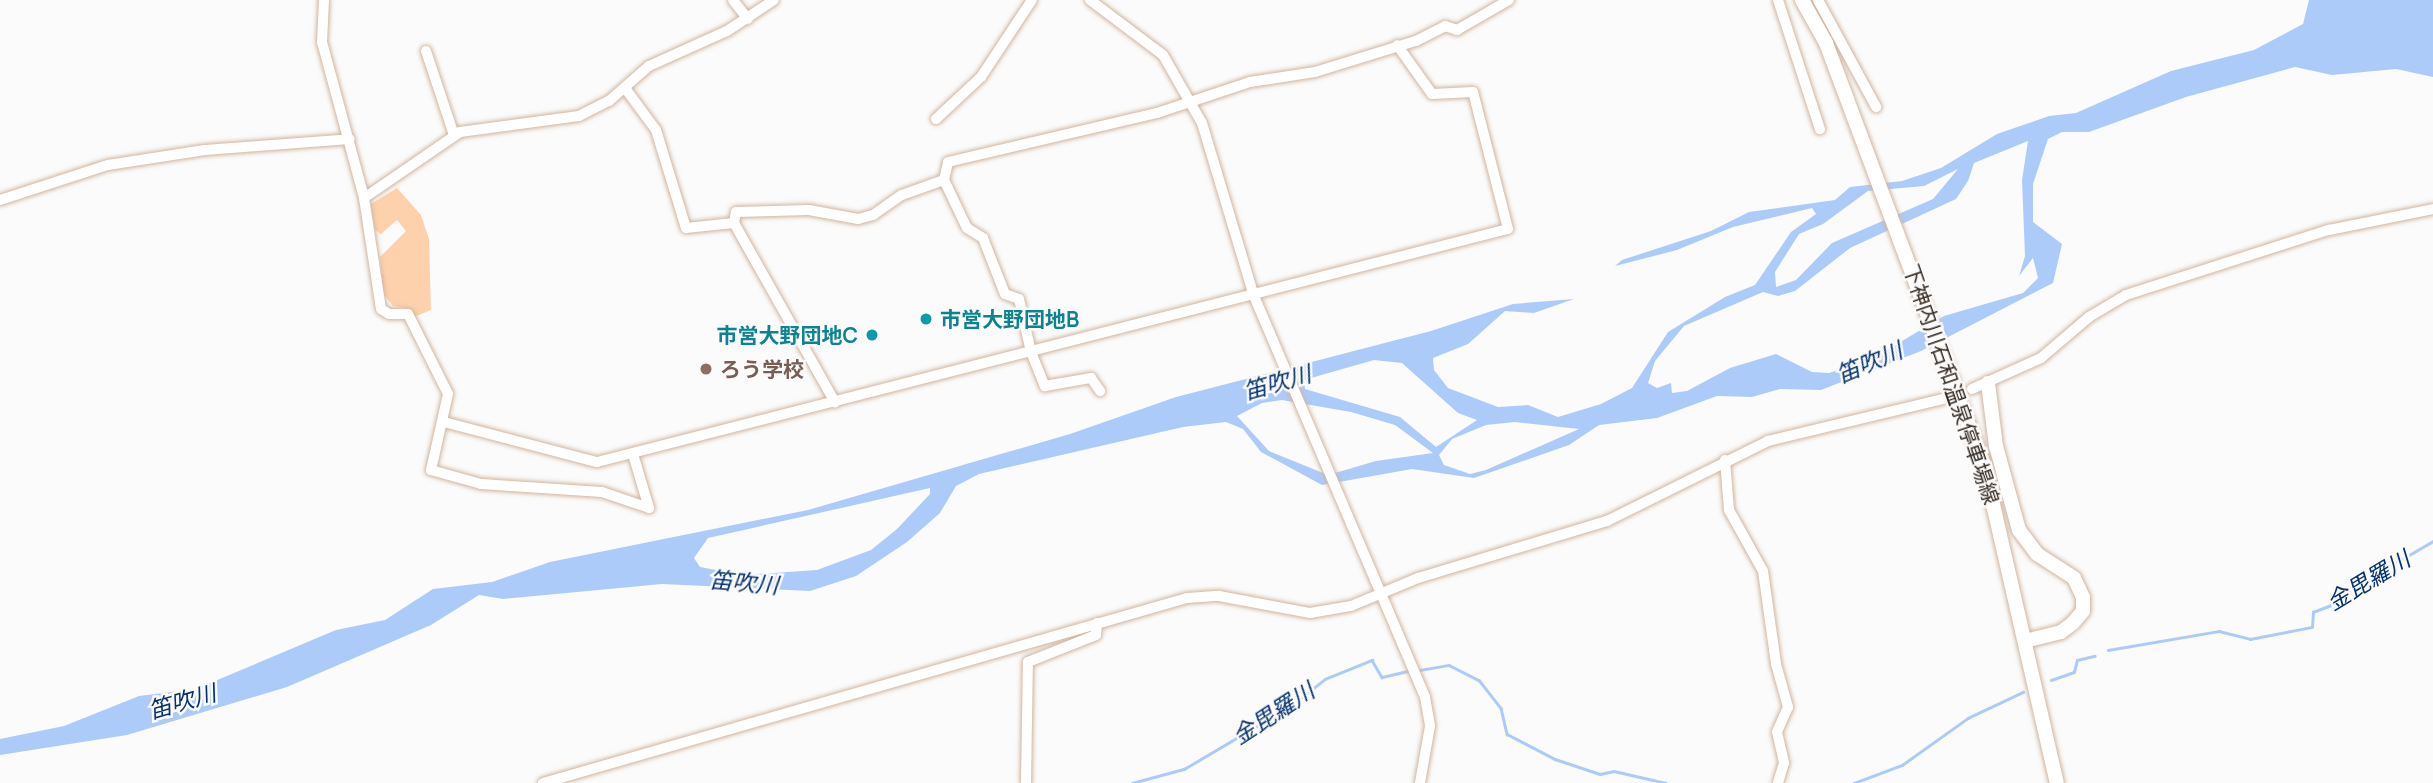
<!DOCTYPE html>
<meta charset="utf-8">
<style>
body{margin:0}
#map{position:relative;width:2433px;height:783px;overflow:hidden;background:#fbfbfb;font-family:Manrope,"Noto Sans JP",sans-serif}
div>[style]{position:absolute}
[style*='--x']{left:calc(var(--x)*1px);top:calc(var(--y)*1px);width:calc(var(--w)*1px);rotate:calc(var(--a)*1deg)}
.green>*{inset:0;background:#fdd1ac}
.water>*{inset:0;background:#adcbf9}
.stream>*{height:2.5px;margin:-1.25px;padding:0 1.25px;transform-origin:1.25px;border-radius:1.25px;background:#adcbf9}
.roads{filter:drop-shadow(0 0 2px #d1b59e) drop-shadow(0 0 2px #d1b59e)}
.minor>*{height:10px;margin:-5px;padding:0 5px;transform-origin:5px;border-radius:5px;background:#fff}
.major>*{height:14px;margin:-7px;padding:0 7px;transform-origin:7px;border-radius:7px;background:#fff}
.dots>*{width:19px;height:19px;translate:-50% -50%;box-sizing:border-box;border:4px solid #fbfbfb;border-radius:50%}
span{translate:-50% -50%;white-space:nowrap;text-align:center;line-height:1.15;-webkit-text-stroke:5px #fbfbfb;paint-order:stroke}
.culture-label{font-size:21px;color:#0d838f;font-weight:700}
.left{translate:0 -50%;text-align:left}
.right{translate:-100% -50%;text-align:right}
.education-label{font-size:21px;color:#785e54;font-weight:700}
.street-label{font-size:21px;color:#362b22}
.water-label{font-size:23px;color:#043272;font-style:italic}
</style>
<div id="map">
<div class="green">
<i style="clip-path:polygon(397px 188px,421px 215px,429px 239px,431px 310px,414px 317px,410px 309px,393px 306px,383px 293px,380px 257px,406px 231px,397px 220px,381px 234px,375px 230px,371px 204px)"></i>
</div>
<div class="water">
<i style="clip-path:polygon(evenodd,2309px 0,2433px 0,2433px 77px,2396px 69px,2332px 75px,2295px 67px,2186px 97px,2089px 132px,2062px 132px,2048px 139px,2033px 184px,2033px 222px,2062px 244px,2053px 283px,1921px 351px,1821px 390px,1780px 389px,1752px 397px,1717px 396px,1657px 418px,1599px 425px,1569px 445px,1474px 478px,1412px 469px,1322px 485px,1261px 452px,1243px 429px,1226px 422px,1183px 427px,979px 474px,956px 486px,940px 513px,907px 542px,856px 576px,810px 591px,662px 584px,503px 599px,479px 595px,431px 625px,287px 687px,127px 735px,0 755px,0 739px,64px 726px,139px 696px,196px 689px,336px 630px,385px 620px,433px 589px,492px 582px,550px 562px,808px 510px,1070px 434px,1176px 397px,1431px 331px,1513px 304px,1574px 299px,1534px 313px,1505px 311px,1468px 344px,1433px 358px,1434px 370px,1448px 388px,1498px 407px,1528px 405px,1558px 417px,1601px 404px,1632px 388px,1668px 332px,1725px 297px,1755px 285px,1791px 232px,1816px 214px,1812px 208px,1733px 227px,1677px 250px,1615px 266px,1622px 260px,1711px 231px,1749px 212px,1835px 200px,1850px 187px,1902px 181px,1941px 168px,1997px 134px,2049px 116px,2076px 113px,2171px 71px,2254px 50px,2303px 24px,2309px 0,2028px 141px,2022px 180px,2025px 256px,2019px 276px,2033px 258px,2038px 278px,2023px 293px,1944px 316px,1870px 360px,1829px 373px,1812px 372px,1776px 354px,1730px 368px,1687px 391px,1672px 393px,1671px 383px,1657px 388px,1648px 383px,1655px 361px,1684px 326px,1763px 292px,1778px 296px,1795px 291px,1850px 248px,1956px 199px,1968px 181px,1974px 163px,2028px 141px,2309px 0,1958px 169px,1933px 199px,1832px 243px,1796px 280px,1776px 287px,1775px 272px,1799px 234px,1823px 224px,1868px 191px,1924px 186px,1958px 169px,2309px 0,1374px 360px,1402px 363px,1458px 413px,1477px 420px,1436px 447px,1400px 417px,1305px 389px,1304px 380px,1374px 360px,2309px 0,1282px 400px,1351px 412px,1395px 425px,1433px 453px,1376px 461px,1328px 475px,1269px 451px,1237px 416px,1262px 403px,1282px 400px,2309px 0,1515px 422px,1579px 429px,1486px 470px,1470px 474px,1444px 465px,1439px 455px,1452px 439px,1486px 425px,1515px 422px,2309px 0,930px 488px,930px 494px,897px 529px,871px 550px,817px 570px,742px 575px,700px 567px,694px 558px,708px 538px,930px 488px)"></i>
</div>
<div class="stream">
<i style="--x:2108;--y:650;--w:113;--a:-9.7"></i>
<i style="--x:2219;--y:631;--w:32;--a:14"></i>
<i style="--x:2250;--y:639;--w:63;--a:-11"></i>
<i style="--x:2312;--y:627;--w:15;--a:-86"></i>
<i style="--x:2313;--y:612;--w:26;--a:-21"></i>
<i style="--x:2337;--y:603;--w:14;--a:-51"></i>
<i style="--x:2346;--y:592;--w:101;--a:-30.4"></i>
<i style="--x:1420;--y:670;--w:29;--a:-10"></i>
<i style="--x:1449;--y:665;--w:34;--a:27"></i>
<i style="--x:1479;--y:680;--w:36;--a:52"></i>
<i style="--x:1501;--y:708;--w:27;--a:77"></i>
<i style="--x:1507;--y:734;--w:54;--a:27.5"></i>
<i style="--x:1555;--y:759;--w:47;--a:18.4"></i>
<i style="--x:1600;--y:774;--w:14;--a:-12"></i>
<i style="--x:1614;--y:771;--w:53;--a:13"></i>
<i style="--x:2051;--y:680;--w:24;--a:-19"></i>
<i style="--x:2074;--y:672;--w:12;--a:-76"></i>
<i style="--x:2077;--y:660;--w:18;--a:-13"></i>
<i style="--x:1132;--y:783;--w:54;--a:-15.1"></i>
<i style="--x:1184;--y:769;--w:124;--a:-30.5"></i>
<i style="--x:1291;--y:706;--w:43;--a:-38.5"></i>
<i style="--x:1325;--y:679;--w:51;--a:-22"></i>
<i style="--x:1372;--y:660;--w:20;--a:60"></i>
<i style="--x:1382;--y:677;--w:27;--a:-13"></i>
<i style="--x:1854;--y:783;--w:51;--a:-20.6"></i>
<i style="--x:1902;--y:765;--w:81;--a:-35.5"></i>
<i style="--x:1968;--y:718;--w:61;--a:-25.3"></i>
</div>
<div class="roads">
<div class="minor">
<i style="--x:324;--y:0;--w:42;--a:92.7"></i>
<i style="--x:322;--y:42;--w:162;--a:74.9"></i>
<i style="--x:364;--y:198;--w:112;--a:81.3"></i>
<i style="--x:381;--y:309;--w:9;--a:32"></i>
<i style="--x:389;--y:314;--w:19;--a:0"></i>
<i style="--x:408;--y:314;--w:89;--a:63.4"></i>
<i style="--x:448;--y:394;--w:78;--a:102.6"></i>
<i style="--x:431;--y:470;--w:52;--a:15.6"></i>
<i style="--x:481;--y:484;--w:121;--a:3.8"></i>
<i style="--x:602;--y:492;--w:50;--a:18.8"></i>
<i style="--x:733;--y:0;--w:24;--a:52"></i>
<i style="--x:1090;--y:0;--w:91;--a:37"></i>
<i style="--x:1163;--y:55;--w:78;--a:60.2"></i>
<i style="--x:1202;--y:123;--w:181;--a:73.3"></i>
<i style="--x:1254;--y:296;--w:436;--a:66.9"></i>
<i style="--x:1425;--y:697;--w:29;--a:80"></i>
<i style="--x:1430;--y:726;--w:58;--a:100"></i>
<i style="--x:1778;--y:0;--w:136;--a:72"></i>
<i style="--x:1818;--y:0;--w:122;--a:61.5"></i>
<i style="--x:426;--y:51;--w:89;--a:71.6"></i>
<i style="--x:625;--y:88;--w:52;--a:53.6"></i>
<i style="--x:656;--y:130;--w:102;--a:73"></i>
<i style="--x:686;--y:228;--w:48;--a:-5.9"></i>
<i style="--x:734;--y:223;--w:11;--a:-80"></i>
<i style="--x:736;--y:212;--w:73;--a:-1.6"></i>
<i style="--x:809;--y:210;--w:50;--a:10.4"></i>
<i style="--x:858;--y:219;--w:16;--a:-15"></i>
<i style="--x:873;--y:215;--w:35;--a:-35"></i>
<i style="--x:902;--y:195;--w:45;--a:-19.7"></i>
<i style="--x:944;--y:180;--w:18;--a:-77"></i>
<i style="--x:948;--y:162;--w:215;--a:-13.2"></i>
<i style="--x:1157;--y:113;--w:98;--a:-18.4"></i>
<i style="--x:1250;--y:82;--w:66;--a:-8.7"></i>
<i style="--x:1315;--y:72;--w:106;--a:-17.1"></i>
<i style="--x:1416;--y:41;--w:33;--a:-27"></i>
<i style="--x:1445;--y:26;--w:13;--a:18"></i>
<i style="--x:1457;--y:30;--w:60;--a:-30"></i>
<i style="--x:936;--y:119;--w:62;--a:-43"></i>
<i style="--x:981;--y:77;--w:92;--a:-56.5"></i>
<i style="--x:944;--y:180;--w:53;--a:64.4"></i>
<i style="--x:967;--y:228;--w:19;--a:32"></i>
<i style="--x:983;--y:238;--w:60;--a:68.6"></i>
<i style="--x:1005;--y:294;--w:15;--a:20"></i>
<i style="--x:1019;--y:299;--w:54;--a:77.2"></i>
<i style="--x:1031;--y:352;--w:37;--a:68"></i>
<i style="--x:1045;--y:386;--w:47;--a:-9.9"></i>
<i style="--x:1091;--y:378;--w:16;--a:55"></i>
<i style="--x:364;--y:198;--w:116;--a:-34.5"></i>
<i style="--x:460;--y:132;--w:120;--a:-7.7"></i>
<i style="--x:579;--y:116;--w:34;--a:-27"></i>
<i style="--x:609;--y:101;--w:53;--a:-41.2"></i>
<i style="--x:649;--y:66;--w:85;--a:-24.2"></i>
<i style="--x:727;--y:31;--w:56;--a:-33.4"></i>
<i style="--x:0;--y:200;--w:114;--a:-18"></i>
<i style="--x:108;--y:165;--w:98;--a:-8.8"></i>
<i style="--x:205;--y:150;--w:145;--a:-4.3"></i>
<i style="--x:734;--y:223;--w:206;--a:60.6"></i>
<i style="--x:1972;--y:389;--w:76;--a:-24.2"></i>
<i style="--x:2041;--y:358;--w:63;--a:-40.5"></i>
<i style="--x:2089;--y:317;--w:43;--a:-30.7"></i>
<i style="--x:2126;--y:295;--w:213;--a:-17.8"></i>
<i style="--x:2329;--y:230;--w:106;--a:-11.4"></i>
<i style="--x:444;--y:422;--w:158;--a:14.7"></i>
<i style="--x:597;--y:462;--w:940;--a:-14.35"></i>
<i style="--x:1508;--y:229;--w:141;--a:-104.3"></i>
<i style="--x:1473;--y:92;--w:41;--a:177.2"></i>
<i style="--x:1432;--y:94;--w:60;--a:-125.5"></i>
<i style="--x:633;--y:454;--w:56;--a:73.5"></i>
<i style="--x:1725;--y:460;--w:50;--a:85.4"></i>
<i style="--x:1729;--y:510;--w:70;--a:60.9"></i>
<i style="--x:1763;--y:571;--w:94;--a:82"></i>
<i style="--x:1776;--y:664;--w:45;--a:74.4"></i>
<i style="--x:1788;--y:707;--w:27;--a:114"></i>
<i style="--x:1777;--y:732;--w:32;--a:77"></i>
<i style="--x:1784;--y:763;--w:21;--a:107"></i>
<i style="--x:543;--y:783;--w:670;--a:-16.03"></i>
<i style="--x:1187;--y:598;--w:32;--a:-4"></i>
<i style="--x:1219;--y:596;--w:93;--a:10.6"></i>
<i style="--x:1310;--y:613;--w:42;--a:-9.7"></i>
<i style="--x:1351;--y:606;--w:73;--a:-22.7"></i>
<i style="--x:1418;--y:578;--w:197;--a:-16.8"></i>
<i style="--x:1607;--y:521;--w:180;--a:-26.4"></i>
<i style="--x:1768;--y:441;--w:184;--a:-13.5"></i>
<i style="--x:1026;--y:783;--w:121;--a:-89.1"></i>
<i style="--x:1028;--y:662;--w:73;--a:-21.7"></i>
<i style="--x:1096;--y:635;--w:12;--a:-85"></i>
</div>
<div class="major">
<i style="--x:1802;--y:0;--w:49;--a:60.8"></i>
<i style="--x:1826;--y:43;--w:451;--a:69.5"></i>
<i style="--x:1984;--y:465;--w:326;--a:77.1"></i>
<i style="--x:1988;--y:383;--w:64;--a:82.8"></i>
<i style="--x:1996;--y:446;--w:87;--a:74.7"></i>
<i style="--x:2019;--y:530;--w:30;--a:53"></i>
<i style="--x:2037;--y:554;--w:44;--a:33"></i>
<i style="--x:2074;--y:578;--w:21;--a:65"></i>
<i style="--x:2083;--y:597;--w:14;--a:90"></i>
<i style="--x:2083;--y:611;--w:16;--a:130"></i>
<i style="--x:2073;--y:623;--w:15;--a:143"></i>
<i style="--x:2061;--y:632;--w:36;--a:166"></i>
</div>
</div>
<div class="dots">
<i style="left:926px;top:319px;background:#0f9aa8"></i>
<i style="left:872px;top:335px;background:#0f9aa8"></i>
<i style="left:706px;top:369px;background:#8d6e63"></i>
</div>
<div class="culture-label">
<span class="left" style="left:940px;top:319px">市営大野団地B</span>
<span class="right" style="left:858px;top:335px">市営大野団地C</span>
</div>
<div class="education-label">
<span class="left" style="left:720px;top:369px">ろう学校</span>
</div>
<div class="street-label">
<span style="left:1952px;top:384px;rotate:71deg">下神内川石和温泉停車場線</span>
</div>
<div class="water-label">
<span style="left:1869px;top:362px;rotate:-23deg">笛吹川</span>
<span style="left:1277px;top:382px;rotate:-16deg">笛吹川</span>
<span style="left:2368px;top:580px;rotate:-31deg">金毘羅川</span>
<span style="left:744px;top:582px;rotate:5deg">笛吹川</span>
<span style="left:182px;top:701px;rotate:-16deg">笛吹川</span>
<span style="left:1273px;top:713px;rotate:-33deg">金毘羅川</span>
</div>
</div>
